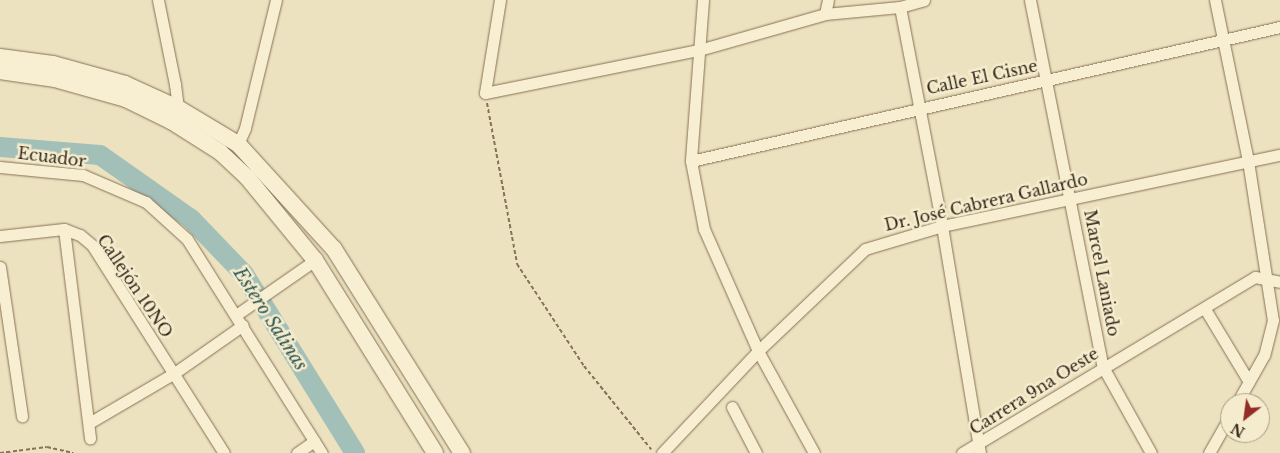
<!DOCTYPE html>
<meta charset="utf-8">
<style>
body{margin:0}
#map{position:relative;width:1280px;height:453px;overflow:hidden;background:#ede2bf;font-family:"Libre Baskerville",serif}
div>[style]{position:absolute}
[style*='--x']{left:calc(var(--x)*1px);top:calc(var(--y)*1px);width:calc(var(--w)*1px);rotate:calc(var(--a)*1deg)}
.river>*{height:20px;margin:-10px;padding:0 10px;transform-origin:10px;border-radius:10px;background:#a2bfb8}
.path>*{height:2px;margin-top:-1px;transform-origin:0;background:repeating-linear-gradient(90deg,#867258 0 4px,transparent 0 6.5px)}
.roads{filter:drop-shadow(0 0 1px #867258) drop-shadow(0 0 1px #867258)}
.minor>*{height:11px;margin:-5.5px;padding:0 5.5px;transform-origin:5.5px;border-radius:5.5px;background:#f8efd2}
.secondary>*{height:16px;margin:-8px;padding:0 8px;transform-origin:8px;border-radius:8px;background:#f8efd2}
span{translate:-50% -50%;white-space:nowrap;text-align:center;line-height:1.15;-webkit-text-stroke:5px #f5ecce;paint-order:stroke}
.street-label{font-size:16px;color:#35291c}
.water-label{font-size:18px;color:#2b5554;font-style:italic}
.north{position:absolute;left:1220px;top:393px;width:50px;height:50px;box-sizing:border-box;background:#f5ecce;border:1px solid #a89e87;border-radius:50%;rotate:210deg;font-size:14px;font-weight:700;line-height:20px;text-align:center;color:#35291c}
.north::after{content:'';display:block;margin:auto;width:18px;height:22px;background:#942d28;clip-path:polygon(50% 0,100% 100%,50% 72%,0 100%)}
</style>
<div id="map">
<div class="river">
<i style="--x:0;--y:147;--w:100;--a:4.6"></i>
<i style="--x:100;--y:155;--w:111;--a:35.1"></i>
<i style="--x:191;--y:219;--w:76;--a:46.1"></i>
<i style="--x:244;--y:274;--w:211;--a:58.2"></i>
</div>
<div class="path">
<i style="--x:487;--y:103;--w:164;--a:79.4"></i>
<i style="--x:517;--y:264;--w:122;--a:56.7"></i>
<i style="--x:584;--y:366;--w:107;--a:51.1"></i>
<i style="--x:0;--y:453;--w:47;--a:-7.3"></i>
<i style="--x:47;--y:447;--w:27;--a:13"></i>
</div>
<div class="roads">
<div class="minor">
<i style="--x:158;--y:0;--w:86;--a:78.6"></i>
<i style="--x:175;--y:84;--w:24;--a:83"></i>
<i style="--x:178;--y:108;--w:6;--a:121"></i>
<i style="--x:500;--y:0;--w:94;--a:99.2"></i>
<i style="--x:485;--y:93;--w:218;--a:-11.4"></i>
<i style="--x:699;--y:50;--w:131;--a:-15.9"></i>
<i style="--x:825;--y:14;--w:75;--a:-5.3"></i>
<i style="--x:900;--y:7;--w:25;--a:-16"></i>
<i style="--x:703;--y:0;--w:161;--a:94.3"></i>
<i style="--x:691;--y:161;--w:69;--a:79.2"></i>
<i style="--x:704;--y:229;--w:133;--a:66.1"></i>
<i style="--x:758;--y:351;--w:116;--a:61.2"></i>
<i style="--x:1030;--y:0;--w:374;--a:78.8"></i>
<i style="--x:1103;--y:367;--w:98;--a:60.8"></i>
<i style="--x:1215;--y:0;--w:164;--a:78.4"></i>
<i style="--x:1248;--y:161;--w:161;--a:81.1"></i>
<i style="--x:1273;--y:320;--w:36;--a:104"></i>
<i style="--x:1264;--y:355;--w:55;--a:119.4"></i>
<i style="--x:900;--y:7;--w:223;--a:79.1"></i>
<i style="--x:942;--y:226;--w:230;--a:80.5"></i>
<i style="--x:825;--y:14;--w:14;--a:-78"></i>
<i style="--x:238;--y:144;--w:17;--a:-66"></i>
<i style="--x:245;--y:128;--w:132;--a:-76.4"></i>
<i style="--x:691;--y:161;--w:604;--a:-12.82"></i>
<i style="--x:0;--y:167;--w:83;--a:5.5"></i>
<i style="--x:83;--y:175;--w:69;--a:23.2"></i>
<i style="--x:146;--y:202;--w:55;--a:42.1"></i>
<i style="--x:187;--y:239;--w:253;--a:57.8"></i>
<i style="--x:64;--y:229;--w:211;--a:82.9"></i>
<i style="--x:0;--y:236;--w:64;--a:-6.2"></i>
<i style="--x:64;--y:229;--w:17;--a:21"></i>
<i style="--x:80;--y:235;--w:16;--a:40"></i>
<i style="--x:92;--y:245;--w:246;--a:57.6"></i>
<i style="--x:0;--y:267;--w:151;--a:81.6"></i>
<i style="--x:1205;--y:309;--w:85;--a:58.9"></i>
<i style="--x:236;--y:315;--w:96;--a:-34.8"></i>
<i style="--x:732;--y:407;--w:52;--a:62.4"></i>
<i style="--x:89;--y:423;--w:97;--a:-30.3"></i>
<i style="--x:173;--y:374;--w:85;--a:-35"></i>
<i style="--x:297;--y:453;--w:21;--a:-35"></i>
<i style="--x:662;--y:453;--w:140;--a:-46.7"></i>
<i style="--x:758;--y:351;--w:148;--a:-43.6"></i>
<i style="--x:865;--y:249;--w:80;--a:-16.6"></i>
<i style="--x:942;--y:226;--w:345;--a:-11.9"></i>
<i style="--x:962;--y:453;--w:342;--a:-31"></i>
<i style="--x:1255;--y:277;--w:25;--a:11"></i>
<i style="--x:1209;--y:453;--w:43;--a:-60.4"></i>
</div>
<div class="secondary">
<i style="--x:0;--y:57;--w:53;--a:7.5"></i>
<i style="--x:53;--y:64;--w:75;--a:15.5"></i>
<i style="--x:125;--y:84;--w:58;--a:24.4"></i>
<i style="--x:178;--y:108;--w:70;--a:31"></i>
<i style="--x:238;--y:144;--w:142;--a:47.6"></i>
<i style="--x:334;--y:249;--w:241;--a:57.9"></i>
<i style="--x:0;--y:71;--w:56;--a:8.3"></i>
<i style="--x:55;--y:79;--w:74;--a:15.7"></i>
<i style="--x:126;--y:99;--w:50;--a:26.1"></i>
<i style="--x:171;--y:121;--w:58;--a:32.3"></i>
<i style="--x:220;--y:152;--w:37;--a:43"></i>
<i style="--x:247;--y:177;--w:107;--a:50.7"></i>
<i style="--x:315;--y:260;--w:227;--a:58.1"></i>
</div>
</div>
<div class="street-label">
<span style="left:982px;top:77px;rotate:-12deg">Calle El Cisne</span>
<span style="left:52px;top:157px;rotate:7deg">Ecuador</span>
<span style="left:986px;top:202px;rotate:-13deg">Dr. José Cabrera Gallardo</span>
<span style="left:1102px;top:273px;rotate:79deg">Marcel Laniado</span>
<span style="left:135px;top:286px;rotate:56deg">Callejón 10NO</span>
<span style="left:1034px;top:391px;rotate:-32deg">Carrera 9na Oeste</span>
</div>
<div class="water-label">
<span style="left:270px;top:319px;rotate:57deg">Estero Salinas</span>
</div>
<div class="north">N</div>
</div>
